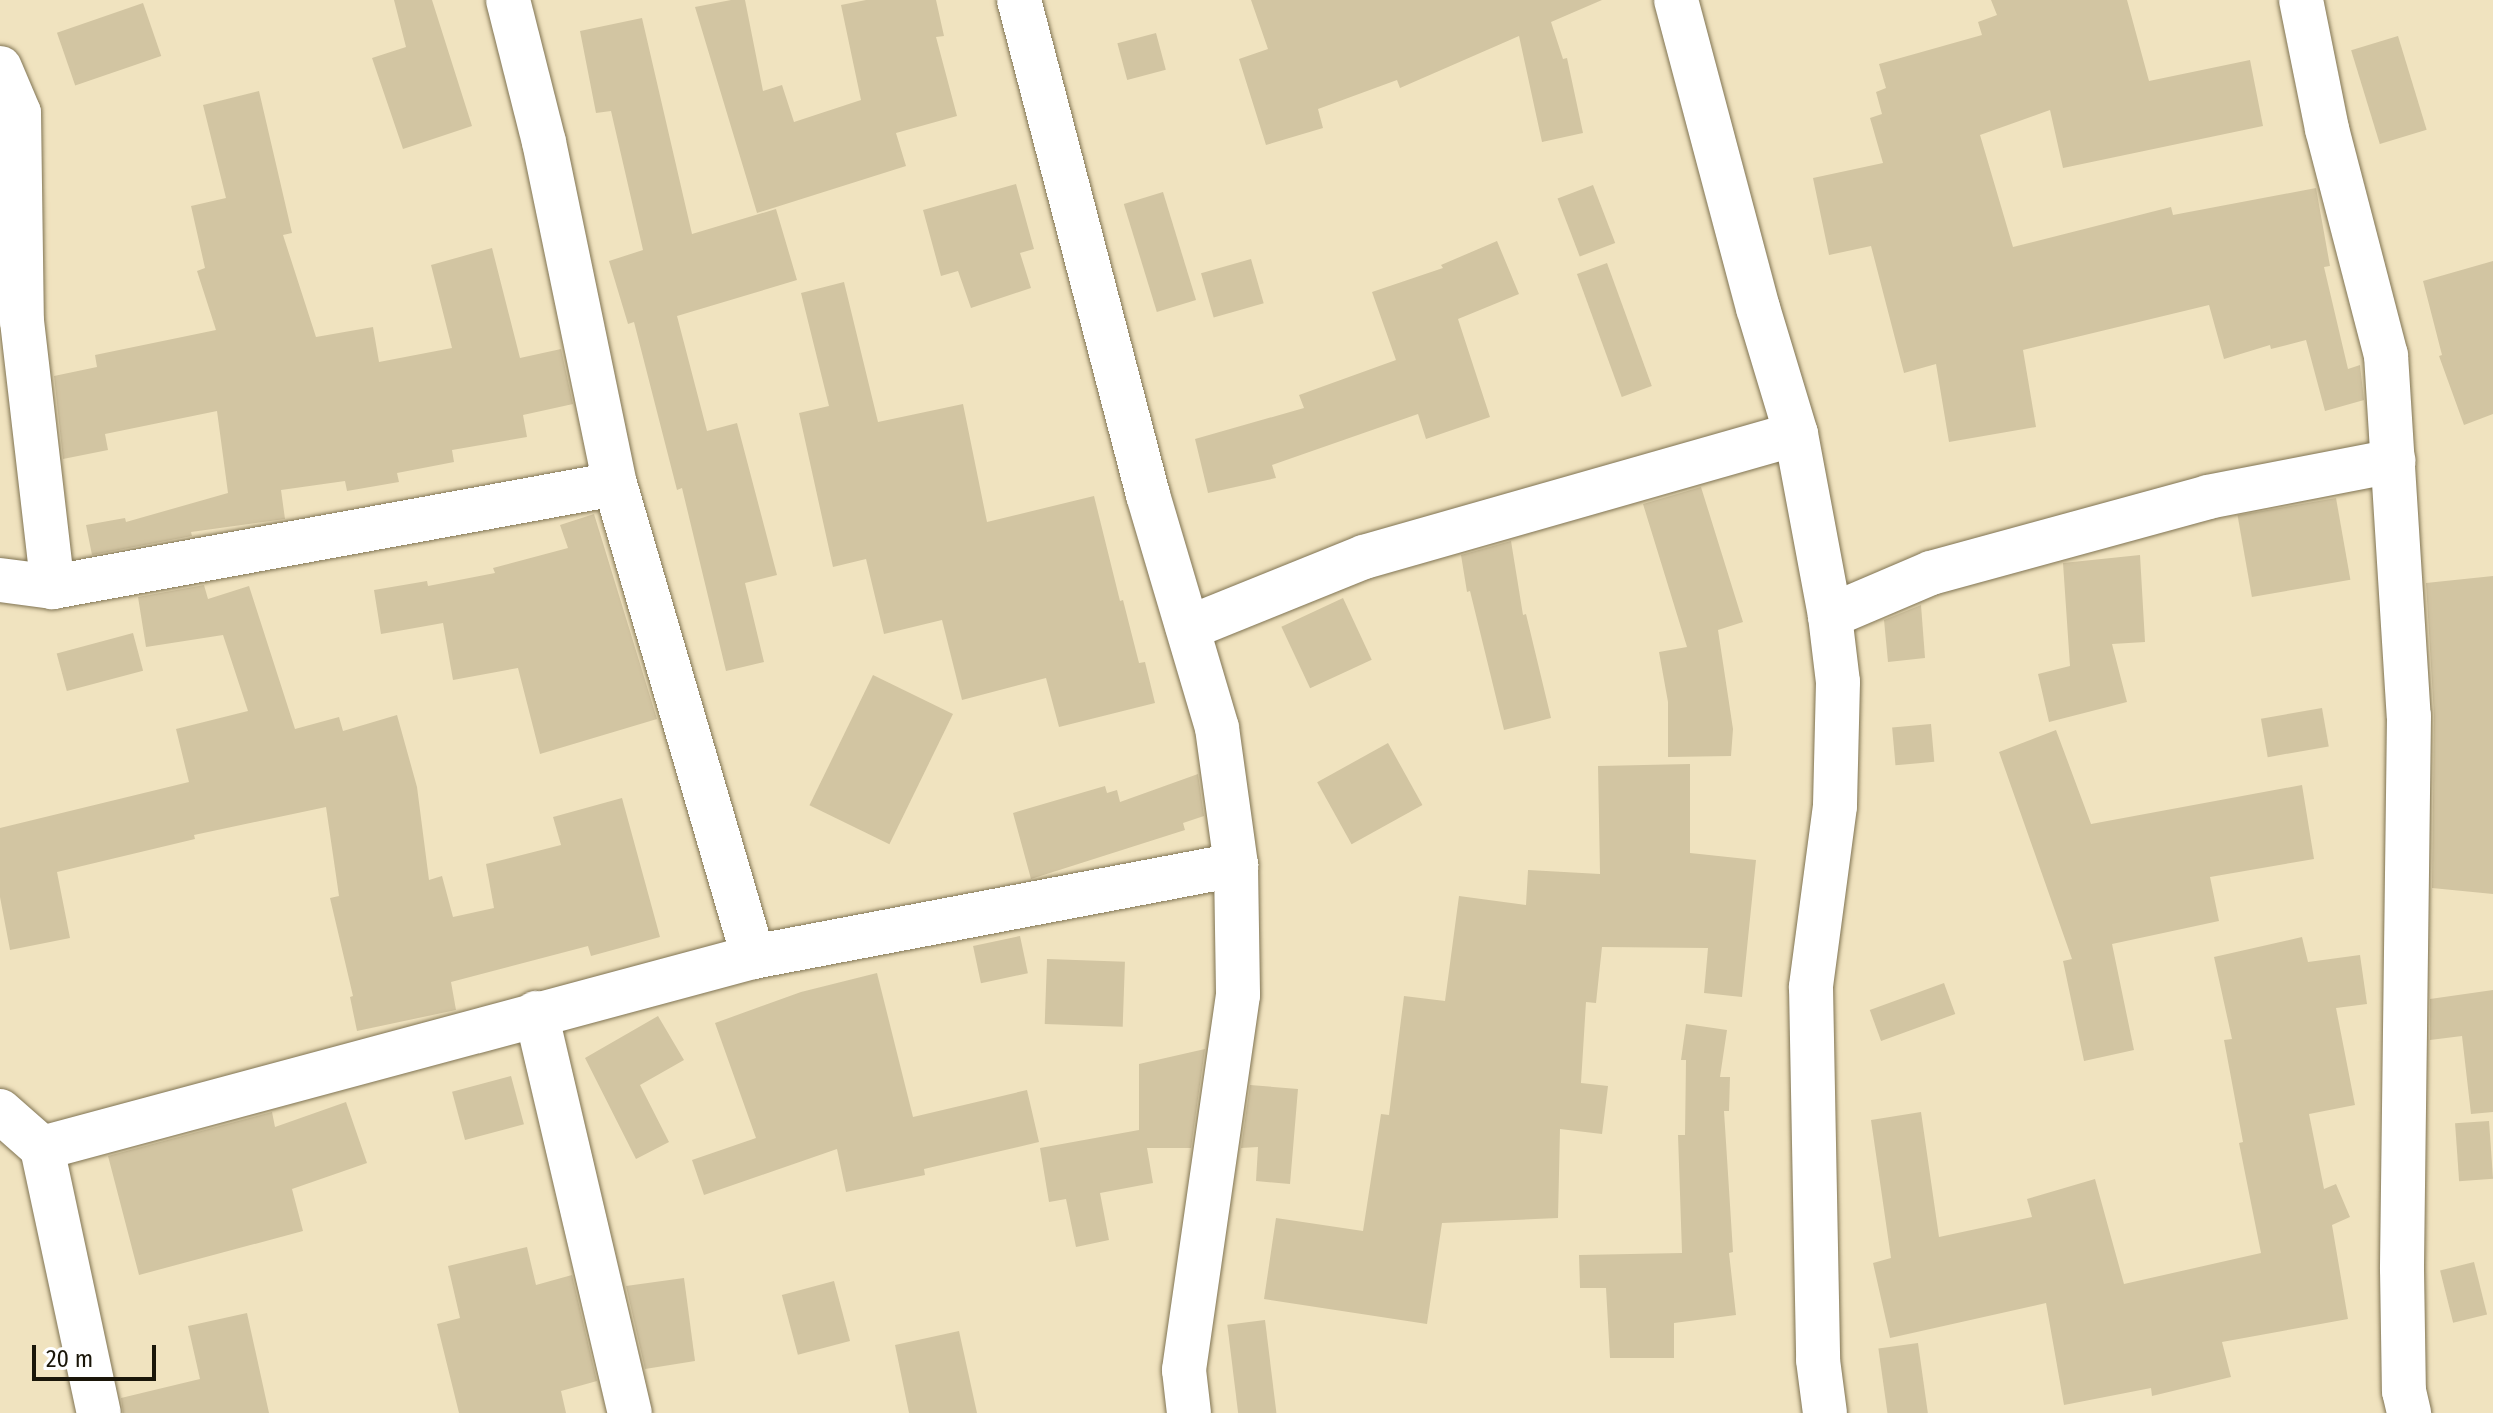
<!DOCTYPE html>
<style>
body{margin:0}
#map{position:relative;width:2493px;height:1413px;overflow:hidden;background:#f0e3bf;font-family:"Fira Sans Condensed",sans-serif}
div>[style]{position:absolute}
[style*='--x']{left:calc(var(--x)*1px);top:calc(var(--y)*1px);width:calc(var(--w)*1px);rotate:calc(var(--a)*1deg)}
.building>*{inset:0;background:#d2c5a2;transform-origin:0 0}
.roads{filter:drop-shadow(0 0 2px #807453) drop-shadow(0 0 2px #807453)}
.minor>*{height:44px;margin:-22px;padding:0 22px;transform-origin:22px;border-radius:22px;background:#fff}
span{translate:-50% -50%;white-space:nowrap;text-align:center;line-height:1.15;-webkit-text-stroke:6px #fff;paint-order:stroke}
.scale{position:absolute;left:32px;top:1345px;width:124px;height:36px;box-sizing:border-box;border:4px solid #1a1609;border-top:0;padding-left:10px;font-size:24px;line-height:28px;white-space:nowrap;color:#1a1609;-webkit-text-stroke:6px #fff;paint-order:stroke}
</style>
<div id="map">
<div class="building">
<i style="clip-path:polygon(394px 0,432px 0,472px 126px,403px 149px,372px 58px,406px 47px)"></i>
<i style="clip-path:polygon(731px 0,745px 0,763px 91px,782px 85px,794px 122px,861px 100px,841px 5px,866px 0,936px 0,944px 36px,936px 37px,957px 116px,896px 133px,906px 166px,757px 213px,695px 7px)"></i>
<i style="clip-path:polygon(1251px 0,1602px 0,1551px 22px,1563px 59px,1567px 58px,1583px 133px,1542px 142px,1519px 36px,1400px 88px,1397px 80px,1318px 109px,1323px 128px,1266px 145px,1239px 59px,1268px 49px)"></i>
<i style="clip-path:polygon(1991px 0,2127px 0,2149px 81px,2250px 60px,2263px 126px,2063px 168px,2050px 110px,1980px 135px,2013px 247px,2171px 207px,2173px 215px,2316px 188px,2330px 266px,2324px 267px,2348px 369px,2360px 365px,2364px 400px,2325px 411px,2306px 340px,2271px 349px,2270px 345px,2224px 359px,2209px 305px,2023px 350px,2036px 427px,1949px 442px,1936px 364px,1904px 373px,1871px 246px,1829px 255px,1813px 178px,1883px 163px,1870px 118px,1882px 114px,1876px 92px,1886px 88px,1879px 64px,1982px 35px,1978px 22px,1997px 15px)"></i>
<i style="left:143px;top:3px;width:56px;height:91px;rotate:71deg"></i>
<i style="clip-path:polygon(642px 18px,692px 234px,776px 209px,797px 280px,677px 316px,707px 431px,737px 423px,777px 575px,745px 583px,764px 662px,726px 671px,682px 488px,677px 490px,634px 322px,628px 324px,609px 261px,643px 250px,611px 111px,596px 113px,580px 31px)"></i>
<i style="left:1156px;top:33px;width:38px;height:40px;rotate:75deg"></i>
<i style="left:2398px;top:36px;width:98px;height:49px;rotate:73deg"></i>
<i style="clip-path:polygon(259px 91px,292px 233px,283px 235px,316px 337px,373px 327px,379px 362px,452px 348px,431px 265px,492px 248px,520px 358px,561px 349px,573px 404px,523px 415px,527px 437px,452px 450px,454px 462px,397px 473px,399px 482px,347px 491px,345px 481px,281px 490px,285px 519px,191px 532px,192px 536px,92px 555px,86px 525px,125px 518px,126px 522px,228px 493px,217px 411px,105px 434px,108px 450px,63px 459px,54px 376px,97px 367px,95px 355px,216px 330px,197px 271px,205px 268px,191px 206px,226px 198px,203px 105px)"></i>
<i style="clip-path:polygon(1016px 184px,1034px 249px,1020px 253px,1031px 288px,971px 308px,958px 271px,941px 276px,923px 210px)"></i>
<i style="left:1593px;top:185px;width:62px;height:38px;rotate:69deg"></i>
<i style="left:1163px;top:192px;width:113px;height:41px;rotate:73deg"></i>
<i style="clip-path:polygon(1497px 241px,1519px 294px,1458px 319px,1490px 417px,1426px 439px,1418px 414px,1272px 465px,1276px 478px,1208px 493px,1195px 439px,1304px 408px,1299px 395px,1396px 360px,1372px 292px,1443px 268px,1441px 265px)"></i>
<i style="left:1251px;top:259px;width:46px;height:52px;rotate:74deg"></i>
<i style="clip-path:polygon(2493px 261px,2493px 414px,2464px 425px,2439px 356px,2442px 355px,2423px 281px)"></i>
<i style="left:1607px;top:263px;width:131px;height:32px;rotate:70deg"></i>
<i style="clip-path:polygon(844px 282px,878px 422px,963px 404px,987px 522px,1094px 496px,1120px 601px,1123px 600px,1139px 663px,1145px 662px,1155px 703px,1059px 727px,1046px 678px,962px 700px,942px 620px,884px 634px,866px 559px,833px 567px,799px 413px,829px 406px,801px 293px)"></i>
<i style="clip-path:polygon(1701px 487px,1743px 622px,1718px 630px,1733px 729px,1731px 756px,1668px 757px,1668px 702px,1659px 652px,1687px 647px,1643px 504px)"></i>
<i style="left:2336px;top:498px;width:83px;height:100px;rotate:80deg"></i>
<i style="clip-path:polygon(594px 514px,657px 719px,540px 754px,518px 668px,453px 680px,443px 623px,381px 634px,374px 590px,427px 581px,428px 586px,495px 573px,493px 568px,568px 548px,560px 525px)"></i>
<i style="clip-path:polygon(1511px 541px,1523px 615px,1526px 614px,1551px 718px,1504px 730px,1470px 591px,1467px 592px,1461px 555px)"></i>
<i style="clip-path:polygon(2140px 555px,2145px 642px,2112px 644px,2127px 702px,2049px 722px,2038px 674px,2070px 666px,2063px 563px)"></i>
<i style="clip-path:polygon(2493px 576px,2493px 894px,2432px 888px,2434px 716px,2426px 583px)"></i>
<i style="clip-path:polygon(204px 585px,208px 599px,249px 586px,295px 729px,339px 717px,343px 731px,397px 715px,417px 787px,429px 880px,442px 876px,453px 917px,494px 908px,486px 864px,561px 845px,553px 817px,622px 798px,660px 937px,591px 956px,588px 946px,451px 982px,456px 1010px,357px 1031px,350px 997px,353px 996px,330px 898px,339px 896px,326px 807px,194px 835px,195px 839px,57px 872px,70px 938px,10px 950px,0 897px,0 828px,189px 782px,176px 729px,248px 711px,223px 635px,146px 647px,138px 597px)"></i>
<i style="left:1343px;top:598px;width:68px;height:68px;rotate:65deg"></i>
<i style="clip-path:polygon(1921px 605px,1925px 658px,1888px 662px,1884px 620px)"></i>
<i style="left:133px;top:633px;width:39px;height:79px;rotate:75deg"></i>
<i style="left:873px;top:675px;width:89px;height:145px;rotate:26deg"></i>
<i style="left:2322px;top:708px;width:39px;height:62px;rotate:80deg"></i>
<i style="left:1931px;top:724px;width:38px;height:39px;rotate:85deg"></i>
<i style="clip-path:polygon(2056px 730px,2091px 824px,2302px 785px,2314px 859px,2210px 877px,2219px 921px,2112px 944px,2134px 1050px,2084px 1061px,2063px 961px,2072px 959px,1999px 752px)"></i>
<i style="left:1388px;top:743px;width:71px;height:81px;rotate:61deg"></i>
<i style="clip-path:polygon(1690px 764px,1690px 853px,1756px 860px,1742px 997px,1704px 993px,1708px 948px,1602px 947px,1596px 1003px,1586px 1002px,1581px 1083px,1608px 1086px,1602px 1134px,1560px 1129px,1558px 1218px,1442px 1223px,1427px 1324px,1264px 1299px,1276px 1218px,1363px 1231px,1381px 1114px,1389px 1115px,1404px 996px,1445px 1001px,1459px 896px,1526px 905px,1528px 870px,1600px 874px,1598px 766px)"></i>
<i style="clip-path:polygon(1198px 774px,1204px 816px,1183px 823px,1185px 830px,1031px 879px,1013px 813px,1105px 786px,1107px 793px,1117px 790px,1120px 802px)"></i>
<i style="left:1020px;top:936px;width:38px;height:48px;rotate:78deg"></i>
<i style="clip-path:polygon(2302px 937px,2308px 962px,2360px 955px,2367px 1004px,2336px 1008px,2355px 1105px,2309px 1114px,2324px 1189px,2336px 1184px,2350px 1217px,2332px 1225px,2348px 1319px,2222px 1342px,2231px 1377px,2152px 1396px,2151px 1388px,2064px 1405px,2046px 1303px,1890px 1338px,1873px 1263px,1891px 1258px,1871px 1120px,1921px 1112px,1939px 1237px,2032px 1217px,2027px 1199px,2095px 1179px,2124px 1284px,2261px 1253px,2239px 1143px,2243px 1142px,2224px 1040px,2232px 1039px,2214px 957px)"></i>
<i style="left:1047px;top:959px;width:78px;height:65px;rotate:2deg"></i>
<i style="clip-path:polygon(877px 973px,913px 1117px,1027px 1090px,1039px 1142px,924px 1169px,925px 1175px,846px 1192px,837px 1149px,704px 1195px,692px 1160px,756px 1138px,715px 1023px,801px 992px)"></i>
<i style="left:1944px;top:983px;width:33px;height:79px;rotate:70deg"></i>
<i style="clip-path:polygon(2493px 990px,2493px 1112px,2471px 1114px,2462px 1036px,2430px 1040px,2430px 999px)"></i>
<i style="clip-path:polygon(658px 1016px,684px 1060px,640px 1085px,669px 1142px,636px 1159px,585px 1058px)"></i>
<i style="clip-path:polygon(1686px 1024px,1727px 1030px,1720px 1077px,1730px 1077px,1729px 1111px,1724px 1111px,1733px 1252px,1729px 1253px,1736px 1315px,1674px 1323px,1674px 1358px,1610px 1358px,1606px 1288px,1580px 1288px,1579px 1255px,1682px 1253px,1678px 1135px,1685px 1135px,1686px 1060px,1681px 1060px)"></i>
<i style="clip-path:polygon(1205px 1049px,1191px 1148px,1147px 1148px,1153px 1183px,1100px 1193px,1109px 1240px,1076px 1247px,1066px 1199px,1049px 1202px,1040px 1148px,1139px 1130px,1139px 1064px)"></i>
<i style="left:511px;top:1076px;width:50px;height:61px;rotate:75deg"></i>
<i style="clip-path:polygon(1250px 1085px,1298px 1089px,1290px 1184px,1256px 1181px,1258px 1147px,1241px 1148px)"></i>
<i style="clip-path:polygon(346px 1102px,367px 1163px,292px 1189px,303px 1231px,139px 1275px,108px 1156px,272px 1112px,275px 1127px)"></i>
<i style="left:2489px;top:1121px;width:58px;height:34px;rotate:86deg"></i>
<i style="clip-path:polygon(527px 1247px,536px 1285px,572px 1275px,597px 1381px,561px 1391px,566px 1413px,459px 1413px,437px 1324px,460px 1318px,448px 1266px)"></i>
<i style="left:2474px;top:1262px;width:54px;height:35px;rotate:76deg"></i>
<i style="clip-path:polygon(684px 1278px,695px 1361px,645px 1369px,626px 1286px)"></i>
<i style="left:834px;top:1281px;width:62px;height:54px;rotate:75deg"></i>
<i style="clip-path:polygon(247px 1313px,269px 1413px,123px 1413px,121px 1398px,200px 1379px,188px 1326px)"></i>
<i style="left:1265px;top:1320px;width:94px;height:38px;rotate:83deg"></i>
<i style="clip-path:polygon(959px 1331px,977px 1413px,909px 1413px,895px 1345px)"></i>
<i style="left:1918px;top:1343px;width:71px;height:40px;rotate:82deg"></i>
</div>
<div class="roads">
<div class="minor">
<i style="--x:508;--y:0;--w:146;--a:75.8"></i>
<i style="--x:544;--y:142;--w:349;--a:78.3"></i>
<i style="--x:615;--y:484;--w:493;--a:73.7"></i>
<i style="--x:1019;--y:0;--w:512;--a:75.39"></i>
<i style="--x:1148;--y:495;--w:243;--a:73.5"></i>
<i style="--x:1217;--y:728;--w:138;--a:82.1"></i>
<i style="--x:1236;--y:865;--w:130;--a:89.1"></i>
<i style="--x:1238;--y:995;--w:379;--a:98.2"></i>
<i style="--x:1184;--y:1370;--w:43;--a:83.4"></i>
<i style="--x:1676;--y:0;--w:319;--a:75.1"></i>
<i style="--x:1758;--y:308;--w:132;--a:73.2"></i>
<i style="--x:1796;--y:434;--w:185;--a:79.4"></i>
<i style="--x:1830;--y:616;--w:66;--a:83.1"></i>
<i style="--x:1838;--y:682;--w:124;--a:91.4"></i>
<i style="--x:1835;--y:806;--w:183;--a:97.6"></i>
<i style="--x:1811;--y:987;--w:373;--a:88.9"></i>
<i style="--x:1818;--y:1360;--w:53;--a:82.5"></i>
<i style="--x:2301;--y:0;--w:132;--a:78.6"></i>
<i style="--x:2327;--y:129;--w:234;--a:75.4"></i>
<i style="--x:2386;--y:355;--w:362;--a:86.4"></i>
<i style="--x:2409;--y:716;--w:553;--a:90.73"></i>
<i style="--x:2402;--y:1269;--w:122;--a:89.1"></i>
<i style="--x:2404;--y:1391;--w:23;--a:77"></i>
<i style="--x:0;--y:68;--w:49;--a:67.1"></i>
<i style="--x:19;--y:113;--w:208;--a:89.2"></i>
<i style="--x:22;--y:321;--w:268;--a:83.4"></i>
<i style="--x:0;--y:580;--w:53;--a:7.5"></i>
<i style="--x:53;--y:587;--w:571;--a:-10.39"></i>
<i style="--x:1830;--y:616;--w:110;--a:-23.1"></i>
<i style="--x:1931;--y:573;--w:287;--a:-15.3"></i>
<i style="--x:2208;--y:497;--w:189;--a:-11"></i>
<i style="--x:1188;--y:628;--w:190;--a:-22"></i>
<i style="--x:1364;--y:557;--w:449;--a:-15.9"></i>
<i style="--x:536;--y:1013;--w:411;--a:76.8"></i>
<i style="--x:0;--y:1111;--w:56;--a:41.4"></i>
<i style="--x:42;--y:1148;--w:736;--a:-15.04"></i>
<i style="--x:753;--y:957;--w:492;--a:-10.8"></i>
<i style="--x:42;--y:1148;--w:271;--a:77.9"></i>
</div>
</div>
<div class="scale">20 m</div>
</div>
